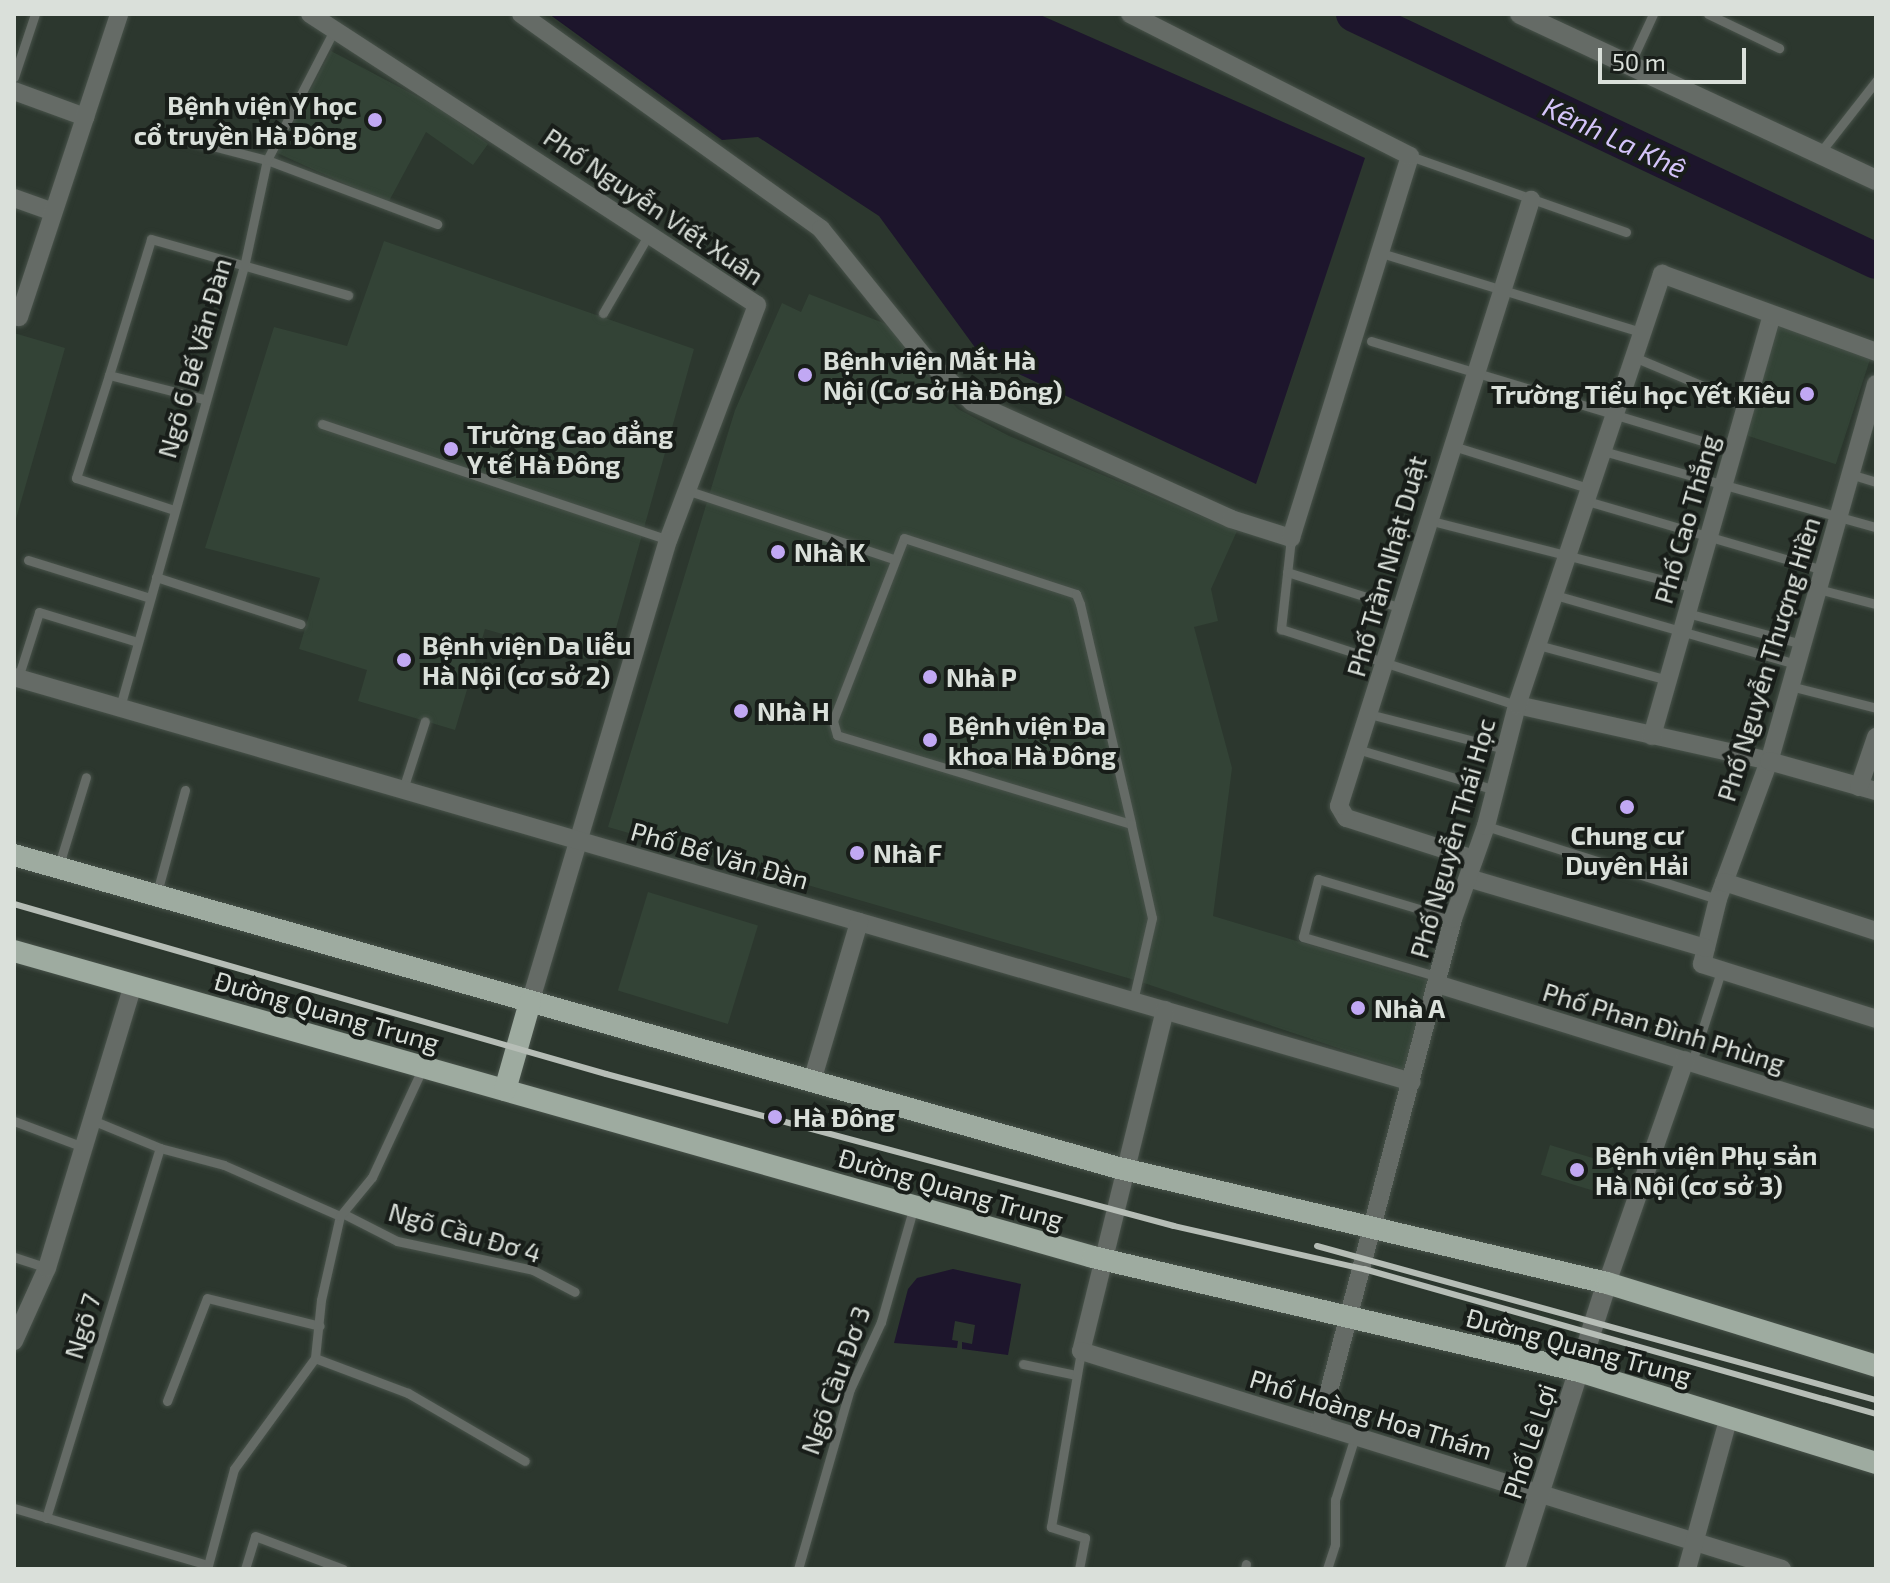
<!DOCTYPE html>
<meta charset="utf-8">
<style>
body{margin:0}
#map{position:relative;width:1890px;height:1583px;overflow:hidden;background:#2c372e;font-family:"Exo 2",sans-serif}
div>[style]{position:absolute}
[style*='--x']{left:calc(var(--x)*1px);top:calc(var(--y)*1px);width:calc(var(--w)*1px);rotate:calc(var(--a)*1deg)}
.built>*{inset:0;background:#334336;transform-origin:0 0}
.water>*{inset:0;background:#1d152c}
.river>*{height:36px;margin:-18px;padding:0 18px;transform-origin:18px;border-radius:18px;background:#1d152c}
.roads{filter:drop-shadow(0 0 2px #48524a) drop-shadow(0 0 2px #48524a)}
.service>*{height:9px;margin:-4.5px;padding:0 4.5px;transform-origin:4.5px;border-radius:4.5px;background:#656b66}
.minor>*{height:18px;margin:-9px;padding:0 9px;transform-origin:9px;border-radius:9px;background:#656b66}
.tertiary>*{height:20px;margin:-10px;padding:0 10px;transform-origin:10px;border-radius:10px;background:#656b66}
.trunk>*{height:22px;margin:-11px;padding:0 11px;transform-origin:11px;border-radius:11px;background:#9eaba0}
.rail>*{height:6px;margin:-3px;padding:0 3px;transform-origin:3px;border-radius:3px;background:#b6bdb6}
.dots>*{width:22px;height:22px;translate:-50% -50%;box-sizing:border-box;border:4px solid #181d19;border-radius:50%}
span{translate:-50% -50%;white-space:nowrap;text-align:center;line-height:1.15;-webkit-text-stroke:8px #181d19;paint-order:stroke}
.poi-label{font-size:26px;color:#dae0da;font-weight:700}
.right{translate:-100% -50%;text-align:right}
.left{translate:0 -50%;text-align:left}
.street-label{font-size:26px;color:#dae0da}
.water-label{font-size:28px;color:#d4c4f9;font-style:italic}
.frame{position:absolute;inset:0;border:16px solid #dae0da;pointer-events:none}
.scale{position:absolute;left:1598px;top:48px;width:148px;height:36px;box-sizing:border-box;border:4px solid #dae0da;border-top:0;padding-left:10px;font-size:24px;line-height:28px;white-space:nowrap;color:#dae0da;-webkit-text-stroke:6px #181d19;paint-order:stroke}
</style>
<div id="map">
<div class="built">
<i style="clip-path:polygon(331px 51px,439px 108px,488px 144px,473px 165px,426px 132px,388px 203px,277px 153px)"></i>
<i style="clip-path:polygon(384px 241px,694px 349px,606px 664px,485px 629px,455px 730px,358px 701px,367px 670px,299px 649px,320px 578px,205px 548px,274px 327px,347px 346px)"></i>
<i style="clip-path:polygon(809px 294px,899px 329px,908px 354px,958px 409px,1009px 436px,1237px 531px,1211px 589px,1218px 621px,1194px 627px,1232px 768px,1213px 916px,1433px 982px,1404px 1070px,1138px 981px,608px 827px,735px 410px,782px 303px,801px 312px)"></i>
<i style="left:1776px;top:325px;width:100px;height:114px;rotate:18deg"></i>
<i style="clip-path:polygon(14px 333px,65px 348px,14px 526px)"></i>
<i style="left:648px;top:892px;width:115px;height:103px;rotate:17deg"></i>
<i style="left:1550px;top:1145px;width:67px;height:31px;rotate:17deg"></i>
</div>
<div class="water">
<i style="clip-path:polygon(549px 14px,1038px 14px,1365px 158px,1256px 484px,982px 357px,879px 216px,758px 137px,722px 140px)"></i>
<i style="clip-path:polygon(953px 1269px,1021px 1284px,1008px 1355px,962px 1349px,962px 1342px,972px 1344px,975px 1325px,955px 1321px,952px 1340px,958px 1341px,957px 1348px,894px 1343px,908px 1289px,917px 1278px)"></i>
</div>
<div class="river">
<i style="--x:1354;--y:14;--w:577;--a:25.32"></i>
</div>
<div class="roads">
<div class="service">
<i style="--x:1708;--y:14;--w:79;--a:25.6"></i>
<i style="--x:1630;--y:64;--w:55;--a:-65.3"></i>
<i style="--x:14;--y:77;--w:66;--a:-71.6"></i>
<i style="--x:174;--y:136;--w:96;--a:14.5"></i>
<i style="--x:267;--y:160;--w:182;--a:20.6"></i>
<i style="--x:1819;--y:154;--w:93;--a:-52"></i>
<i style="--x:1410;--y:156;--w:229;--a:19.4"></i>
<i style="--x:1381;--y:253;--w:272;--a:16.9"></i>
<i style="--x:603;--y:313;--w:91;--a:-59.8"></i>
<i style="--x:1371;--y:341;--w:378;--a:16.8"></i>
<i style="--x:1634;--y:357;--w:121;--a:22.8"></i>
<i style="--x:109;--y:375;--w:142;--a:-72.8"></i>
<i style="--x:151;--y:239;--w:205;--a:15.9"></i>
<i style="--x:322;--y:424;--w:365;--a:18.5"></i>
<i style="--x:1453;--y:446;--w:145;--a:17.3"></i>
<i style="--x:1603;--y:451;--w:283;--a:15.6"></i>
<i style="--x:1850;--y:474;--w:27;--a:17"></i>
<i style="--x:686;--y:490;--w:218;--a:18.4"></i>
<i style="--x:1587;--y:501;--w:246;--a:16.3"></i>
<i style="--x:174;--y:510;--w:103;--a:-161.9"></i>
<i style="--x:76;--y:478;--w:108;--a:-72.2"></i>
<i style="--x:109;--y:375;--w:98;--a:14.2"></i>
<i style="--x:1428;--y:520;--w:275;--a:14.3"></i>
<i style="--x:1291;--y:538;--w:92;--a:96.3"></i>
<i style="--x:1281;--y:629;--w:248;--a:17.9"></i>
<i style="--x:28;--y:560;--w:128;--a:17.3"></i>
<i style="--x:1287;--y:572;--w:121;--a:17.4"></i>
<i style="--x:156;--y:577;--w:152;--a:18"></i>
<i style="--x:1818;--y:589;--w:60;--a:14.5"></i>
<i style="--x:1555;--y:595;--w:251;--a:16"></i>
<i style="--x:1687;--y:613;--w:119;--a:15.1"></i>
<i style="--x:1538;--y:645;--w:135;--a:15.1"></i>
<i style="--x:18;--y:678;--w:69;--a:-72.3"></i>
<i style="--x:39;--y:612;--w:103;--a:16.9"></i>
<i style="--x:1790;--y:686;--w:89;--a:14.3"></i>
<i style="--x:120;--y:707;--w:457;--a:-74.3"></i>
<i style="--x:244;--y:267;--w:109;--a:-77.9"></i>
<i style="--x:267;--y:160;--w:146;--a:-62.7"></i>
<i style="--x:1369;--y:714;--w:140;--a:14.4"></i>
<i style="--x:1357;--y:749;--w:144;--a:16.5"></i>
<i style="--x:403;--y:789;--w:71;--a:-72.1"></i>
<i style="--x:1131;--y:824;--w:307;--a:-163.2"></i>
<i style="--x:837;--y:735;--w:15;--a:-106"></i>
<i style="--x:833;--y:721;--w:196;--a:-68.8"></i>
<i style="--x:904;--y:538;--w:181;--a:18"></i>
<i style="--x:1076;--y:594;--w:11;--a:68"></i>
<i style="--x:1080;--y:604;--w:226;--a:76.9"></i>
<i style="--x:1131;--y:824;--w:96;--a:77.4"></i>
<i style="--x:1152;--y:918;--w:85;--a:102.9"></i>
<i style="--x:1486;--y:826;--w:243;--a:17.5"></i>
<i style="--x:58;--y:868;--w:95;--a:-72.9"></i>
<i style="--x:156;--y:896;--w:110;--a:-74.7"></i>
<i style="--x:1439;--y:977;--w:142;--a:-163.6"></i>
<i style="--x:1303;--y:937;--w:60;--a:-75.5"></i>
<i style="--x:1318;--y:879;--w:141;--a:16.5"></i>
<i style="--x:1692;--y:1062;--w:96;--a:-72.3"></i>
<i style="--x:92;--y:1120;--w:74;--a:22.4"></i>
<i style="--x:160;--y:1148;--w:66;--a:14.9"></i>
<i style="--x:224;--y:1165;--w:127;--a:23.7"></i>
<i style="--x:14;--y:1121;--w:74;--a:20.6"></i>
<i style="--x:344;--y:1214;--w:59;--a:27"></i>
<i style="--x:397;--y:1241;--w:139;--a:12"></i>
<i style="--x:533;--y:1270;--w:47;--a:27.6"></i>
<i style="--x:14;--y:1257;--w:35;--a:18"></i>
<i style="--x:315;--y:1358;--w:99;--a:20.6"></i>
<i style="--x:408;--y:1393;--w:135;--a:30.2"></i>
<i style="--x:1023;--y:1364;--w:54;--a:11.7"></i>
<i style="--x:167;--y:1401;--w:110;--a:-68.8"></i>
<i style="--x:207;--y:1298;--w:116;--a:13.9"></i>
<i style="--x:14;--y:1508;--w:202;--a:16.4"></i>
<i style="--x:46;--y:1518;--w:387;--a:-72.9"></i>
<i style="--x:207;--y:1569;--w:104;--a:-74.9"></i>
<i style="--x:234;--y:1469;--w:137;--a:-53.9"></i>
<i style="--x:315;--y:1358;--w:58;--a:-84.1"></i>
<i style="--x:321;--y:1300;--w:86;--a:-77.3"></i>
<i style="--x:340;--y:1216;--w:50;--a:-50.6"></i>
<i style="--x:372;--y:1177;--w:121;--a:-65.1"></i>
<i style="--x:245;--y:1569;--w:34;--a:-73"></i>
<i style="--x:255;--y:1536;--w:94;--a:20.6"></i>
<i style="--x:798;--y:1569;--w:187;--a:-73.9"></i>
<i style="--x:850;--y:1389;--w:74;--a:-65.2"></i>
<i style="--x:881;--y:1322;--w:121;--a:-74.1"></i>
<i style="--x:1079;--y:1569;--w:32;--a:-79"></i>
<i style="--x:1085;--y:1538;--w:36;--a:-162"></i>
<i style="--x:1051;--y:1527;--w:179;--a:-80.3"></i>
<i style="--x:1245;--y:1569;--w:5;--a:-79"></i>
<i style="--x:1327;--y:1569;--w:26;--a:-72"></i>
<i style="--x:1335;--y:1544;--w:44;--a:-90"></i>
<i style="--x:1335;--y:1500;--w:67;--a:-72.6"></i>
</div>
<div class="minor">
<i style="--x:310;--y:14;--w:533;--a:33.06"></i>
<i style="--x:757;--y:305;--w:251;--a:110.7"></i>
<i style="--x:668;--y:540;--w:482;--a:106.6"></i>
<i style="--x:521;--y:14;--w:369;--a:35.6"></i>
<i style="--x:821;--y:229;--w:166;--a:51.1"></i>
<i style="--x:925;--y:358;--w:64;--a:43.1"></i>
<i style="--x:972;--y:402;--w:284;--a:24.3"></i>
<i style="--x:1231;--y:519;--w:63;--a:17.6"></i>
<i style="--x:1291;--y:538;--w:400;--a:-72.7"></i>
<i style="--x:1410;--y:156;--w:314;--a:-153.1"></i>
<i style="--x:14;--y:91;--w:76;--a:20.1"></i>
<i style="--x:14;--y:198;--w:41;--a:19.7"></i>
<i style="--x:14;--y:315;--w:5;--a:22"></i>
<i style="--x:19;--y:317;--w:319;--a:-71.7"></i>
<i style="--x:1876;--y:384;--w:392;--a:105.8"></i>
<i style="--x:1769;--y:761;--w:147;--a:110.3"></i>
<i style="--x:1718;--y:899;--w:67;--a:103.8"></i>
<i style="--x:1702;--y:964;--w:182;--a:17.5"></i>
<i style="--x:14;--y:677;--w:1455;--a:16.16"></i>
<i style="--x:1517;--y:705;--w:258;--a:12.5"></i>
<i style="--x:1769;--y:761;--w:111;--a:15.7"></i>
<i style="--x:1652;--y:736;--w:437;--a:-74.1"></i>
<i style="--x:1859;--y:787;--w:53;--a:-71.2"></i>
<i style="--x:1474;--y:859;--w:134;--a:-162.2"></i>
<i style="--x:1346;--y:818;--w:14;--a:-120"></i>
<i style="--x:1339;--y:806;--w:636;--a:-72.42"></i>
<i style="--x:1468;--y:878;--w:248;--a:16.4"></i>
<i style="--x:1724;--y:882;--w:160;--a:17.9"></i>
<i style="--x:1437;--y:984;--w:460;--a:17.2"></i>
<i style="--x:1165;--y:1010;--w:351;--a:103.8"></i>
<i style="--x:1081;--y:1351;--w:734;--a:17.27"></i>
<i style="--x:812;--y:1081;--w:166;--a:-73.5"></i>
<i style="--x:1607;--y:1283;--w:236;--a:-70.7"></i>
<i style="--x:14;--y:1341;--w:80;--a:-65.7"></i>
<i style="--x:47;--y:1268;--w:296;--a:-73.1"></i>
<i style="--x:1320;--y:1425;--w:523;--a:-75.27"></i>
<i style="--x:1453;--y:919;--w:99;--a:-70.5"></i>
<i style="--x:1486;--y:826;--w:125;--a:-75.6"></i>
<i style="--x:1517;--y:705;--w:455;--a:-71.4"></i>
<i style="--x:1662;--y:274;--w:228;--a:20"></i>
<i style="--x:1687;--y:1569;--w:158;--a:-74.6"></i>
</div>
<div class="tertiary">
<i style="--x:1520;--y:14;--w:393;--a:25"></i>
<i style="--x:1515;--y:1569;--w:300;--a:-72.2"></i>
</div>
<div class="trunk">
<i style="--x:14;--y:855;--w:1148;--a:15.82"></i>
<i style="--x:1119;--y:1168;--w:501;--a:13.26"></i>
<i style="--x:1607;--y:1283;--w:282;--a:17.1"></i>
<i style="--x:14;--y:951;--w:1122;--a:15.83"></i>
<i style="--x:1093;--y:1257;--w:499;--a:13.2"></i>
<i style="--x:1579;--y:1371;--w:311;--a:17.2"></i>
<i style="--x:505;--y:1090;--w:91;--a:-74.1"></i>
</div>
</div>
<div class="rail">
<i style="--x:14;--y:904;--w:616;--a:16.02"></i>
<i style="--x:606;--y:1074;--w:588;--a:14.98"></i>
<i style="--x:1174;--y:1226;--w:195;--a:12.8"></i>
<i style="--x:1364;--y:1269;--w:532;--a:15.81"></i>
<i style="--x:1317;--y:1246;--w:580;--a:15.4"></i>
</div>
<div class="dots">
<i style="left:375px;top:120px;background:#c1a8f3"></i>
<i style="left:805px;top:375px;background:#c1a8f3"></i>
<i style="left:1807px;top:394px;background:#c1a8f3"></i>
<i style="left:451px;top:449px;background:#c1a8f3"></i>
<i style="left:778px;top:552px;background:#c1a8f3"></i>
<i style="left:404px;top:660px;background:#c1a8f3"></i>
<i style="left:930px;top:677px;background:#c1a8f3"></i>
<i style="left:741px;top:711px;background:#c1a8f3"></i>
<i style="left:930px;top:740px;background:#c1a8f3"></i>
<i style="left:1627px;top:807px;background:#c1a8f3"></i>
<i style="left:857px;top:853px;background:#c1a8f3"></i>
<i style="left:1358px;top:1008px;background:#c1a8f3"></i>
<i style="left:775px;top:1117px;background:#c1a8f3"></i>
<i style="left:1577px;top:1170px;background:#c1a8f3"></i>
</div>
<div class="poi-label">
<span class="right" style="left:357px;top:120px">Bệnh viện Y học<br>cổ truyền Hà Đông</span>
<span class="left" style="left:823px;top:375px">Bệnh viện Mắt Hà<br>Nội (Cơ sở Hà Đông)</span>
<span class="right" style="left:1791px;top:394px">Trường Tiểu học Yết Kiêu</span>
<span class="left" style="left:467px;top:449px">Trường Cao đẳng<br>Y tế Hà Đông</span>
<span class="left" style="left:794px;top:552px">Nhà K</span>
<span class="left" style="left:422px;top:660px">Bệnh viện Da liễu<br>Hà Nội (cơ sở 2)</span>
<span class="left" style="left:946px;top:677px">Nhà P</span>
<span class="left" style="left:757px;top:711px">Nhà H</span>
<span class="left" style="left:948px;top:740px">Bệnh viện Đa<br>khoa Hà Đông</span>
<span style="left:1627px;top:850px">Chung cư<br>Duyên Hải</span>
<span class="left" style="left:873px;top:853px">Nhà F</span>
<span class="left" style="left:1374px;top:1008px">Nhà A</span>
<span class="left" style="left:793px;top:1117px">Hà Đông</span>
<span class="left" style="left:1595px;top:1170px">Bệnh viện Phụ sản<br>Hà Nội (cơ sở 3)</span>
</div>
<div class="street-label">
<span style="left:654px;top:206px;rotate:34deg">Phố Nguyễn Viết Xuân</span>
<span style="left:194px;top:358px;rotate:-74deg">Ngõ 6 Bế Văn Đàn</span>
<span style="left:1686px;top:519px;rotate:-74deg">Phố Cao Thắng</span>
<span style="left:1386px;top:566px;rotate:-74deg">Phố Trần Nhật Duật</span>
<span style="left:1768px;top:659px;rotate:-73deg">Phố Nguyễn Thượng Hiền</span>
<span style="left:1452px;top:838px;rotate:-74deg">Phố Nguyễn Thái Học</span>
<span style="left:720px;top:855px;rotate:16deg">Phố Bế Văn Đàn</span>
<span style="left:327px;top:1011px;rotate:16deg">Đường Quang Trung</span>
<span style="left:1664px;top:1027px;rotate:17deg">Phố Phan Đình Phùng</span>
<span style="left:951px;top:1188px;rotate:16deg">Đường Quang Trung</span>
<span style="left:465px;top:1232px;rotate:16deg">Ngõ Cầu Đơ 4</span>
<span style="left:82px;top:1326px;rotate:-73deg">Ngõ 7</span>
<span style="left:1579px;top:1346px;rotate:15deg">Đường Quang Trung</span>
<span style="left:835px;top:1380px;rotate:-70deg">Ngõ Cầu Đơ 3</span>
<span style="left:1371px;top:1414px;rotate:17deg">Phố Hoàng Hoa Thám</span>
<span style="left:1529px;top:1441px;rotate:-72deg">Phố Lê Lợi</span>
</div>
<div class="water-label">
<span style="left:1615px;top:137px;rotate:25deg">Kênh La Khê</span>
</div>
<div class="frame"></div>
<div class="scale">50 m</div>
</div>
